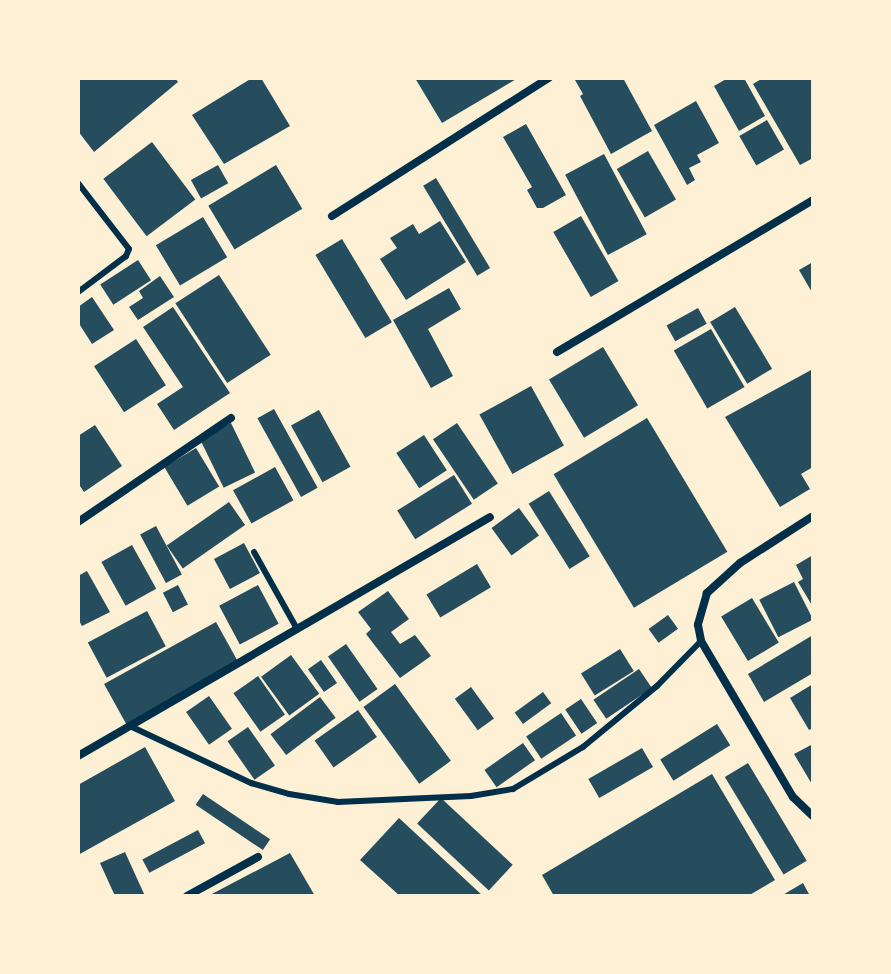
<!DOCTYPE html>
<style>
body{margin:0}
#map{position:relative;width:891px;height:974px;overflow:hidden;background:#fdf0d5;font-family:Karla,sans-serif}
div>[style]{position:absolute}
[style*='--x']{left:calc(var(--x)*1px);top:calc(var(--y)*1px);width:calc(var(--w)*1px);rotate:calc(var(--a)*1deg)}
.building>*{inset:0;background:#264d5e;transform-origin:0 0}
.service>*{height:6px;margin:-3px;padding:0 3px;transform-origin:3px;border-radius:3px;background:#003049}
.minor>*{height:8px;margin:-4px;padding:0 4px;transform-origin:4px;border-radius:4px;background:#003049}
span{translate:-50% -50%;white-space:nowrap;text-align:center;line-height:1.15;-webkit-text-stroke:8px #fdf0d5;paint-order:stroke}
.frame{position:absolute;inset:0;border:80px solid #fdf0d5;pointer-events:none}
</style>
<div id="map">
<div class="building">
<i style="clip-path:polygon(78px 78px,175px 78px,178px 82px,94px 152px,78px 131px)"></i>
<i style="clip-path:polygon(252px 78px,261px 78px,290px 126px,224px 164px,192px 115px)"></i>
<i style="clip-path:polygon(415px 78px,518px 78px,442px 123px)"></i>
<i style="clip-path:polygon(613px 78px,623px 78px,652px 131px,611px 154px,580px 96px,583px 94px,575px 80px)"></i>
<i style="clip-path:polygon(728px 78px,744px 78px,765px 116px,739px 131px,714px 86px)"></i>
<i style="clip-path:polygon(763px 78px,810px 78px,813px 83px,813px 158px,800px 165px,753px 84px)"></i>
<i style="clip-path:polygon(696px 101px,719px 143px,697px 155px,701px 162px,689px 168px,695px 180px,687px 185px,654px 125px)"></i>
<i style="left:767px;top:120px;width:34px;height:32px;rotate:60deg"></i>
<i style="clip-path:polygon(526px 124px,566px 195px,543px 208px,537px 208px,527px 190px,532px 187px,503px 137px)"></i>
<i style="left:152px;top:142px;width:72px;height:61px;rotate:53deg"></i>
<i style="left:648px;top:151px;width:56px;height:36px;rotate:60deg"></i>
<i style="left:604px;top:154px;width:91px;height:44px;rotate:62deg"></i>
<i style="left:218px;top:165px;width:21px;height:31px;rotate:61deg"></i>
<i style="left:276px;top:165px;width:51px;height:79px;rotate:59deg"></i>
<i style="left:436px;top:178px;width:105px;height:15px;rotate:59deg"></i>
<i style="left:581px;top:216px;width:75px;height:32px;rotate:60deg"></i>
<i style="left:203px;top:217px;width:47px;height:55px;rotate:59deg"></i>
<i style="clip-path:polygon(440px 221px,466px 262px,406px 300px,380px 259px,397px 248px,390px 238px,413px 224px,419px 234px)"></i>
<i style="left:342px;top:239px;width:97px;height:31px;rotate:59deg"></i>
<i style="left:138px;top:260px;width:24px;height:45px;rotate:57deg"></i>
<i style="clip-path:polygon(813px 262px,813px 294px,799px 270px)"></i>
<i style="left:219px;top:275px;width:95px;height:52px;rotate:57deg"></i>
<i style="clip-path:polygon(160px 276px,174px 297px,138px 320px,129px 307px,143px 298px,139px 291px)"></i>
<i style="clip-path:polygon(449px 288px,461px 309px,428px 329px,453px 376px,431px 388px,393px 320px)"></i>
<i style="clip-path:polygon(92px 297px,114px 330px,92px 344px,78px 322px,78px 307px)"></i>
<i style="clip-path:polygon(173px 307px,230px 393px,174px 430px,157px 404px,183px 387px,143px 327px)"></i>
<i style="left:735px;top:307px;width:72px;height:29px;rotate:59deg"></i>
<i style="left:698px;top:308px;width:18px;height:36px;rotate:61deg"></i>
<i style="left:711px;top:329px;width:67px;height:43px;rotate:60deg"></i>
<i style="left:136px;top:339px;width:55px;height:50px;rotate:57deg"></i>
<i style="left:603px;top:347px;width:68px;height:63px;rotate:59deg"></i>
<i style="clip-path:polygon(813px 369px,813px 467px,801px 474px,810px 489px,780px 507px,725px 417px)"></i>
<i style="left:531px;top:386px;width:68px;height:59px;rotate:61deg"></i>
<i style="left:274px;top:409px;width:90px;height:19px;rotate:61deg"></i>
<i style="left:319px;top:410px;width:65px;height:32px;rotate:61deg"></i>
<i style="left:647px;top:418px;width:156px;height:109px;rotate:59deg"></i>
<i style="left:231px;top:423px;width:55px;height:35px;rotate:64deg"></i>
<i style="left:457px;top:423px;width:73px;height:29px;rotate:56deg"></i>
<i style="clip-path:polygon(95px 425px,122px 466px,84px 492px,78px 483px,78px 436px)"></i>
<i style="left:424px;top:435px;width:42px;height:33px;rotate:57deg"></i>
<i style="left:196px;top:448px;width:45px;height:37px;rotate:59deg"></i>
<i style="left:275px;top:467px;width:38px;height:48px;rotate:61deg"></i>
<i style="left:454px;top:475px;width:34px;height:67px;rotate:58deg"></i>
<i style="left:549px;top:491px;width:77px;height:24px;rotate:58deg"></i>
<i style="left:229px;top:502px;width:28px;height:76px;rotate:55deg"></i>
<i style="left:519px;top:508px;width:34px;height:34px;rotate:54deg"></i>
<i style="left:156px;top:526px;width:55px;height:18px;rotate:62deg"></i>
<i style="left:244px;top:543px;width:34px;height:34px;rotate:62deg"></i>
<i style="left:132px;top:545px;width:50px;height:35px;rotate:61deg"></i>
<i style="clip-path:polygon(813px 555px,813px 607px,798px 582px,803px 579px,796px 565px)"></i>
<i style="left:477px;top:564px;width:27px;height:59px;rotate:59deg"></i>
<i style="clip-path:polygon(87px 571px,110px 612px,82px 626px,78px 619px,78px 576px)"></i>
<i style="left:794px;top:582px;width:42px;height:39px;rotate:63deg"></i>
<i style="left:178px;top:585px;width:22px;height:17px;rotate:63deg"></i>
<i style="left:258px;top:585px;width:44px;height:44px;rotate:62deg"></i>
<i style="clip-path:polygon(388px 591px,409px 619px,391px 632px,400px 644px,415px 635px,431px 656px,400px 678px,366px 634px,371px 629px,358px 612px)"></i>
<i style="left:752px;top:598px;width:52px;height:36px;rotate:59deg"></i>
<i style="left:147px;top:611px;width:40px;height:67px;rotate:62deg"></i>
<i style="left:668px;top:615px;width:17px;height:24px;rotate:54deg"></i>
<i style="left:216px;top:622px;width:46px;height:128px;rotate:61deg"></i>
<i style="clip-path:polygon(813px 635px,813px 673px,764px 702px,748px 674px)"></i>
<i style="left:346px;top:644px;width:55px;height:22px;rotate:55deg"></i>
<i style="left:620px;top:649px;width:26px;height:46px;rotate:58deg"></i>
<i style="left:291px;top:655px;width:48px;height:37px;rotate:54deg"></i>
<i style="left:321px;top:660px;width:28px;height:16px;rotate:55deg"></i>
<i style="left:639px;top:669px;width:23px;height:55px;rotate:56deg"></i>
<i style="left:258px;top:676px;width:47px;height:30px;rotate:55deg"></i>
<i style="left:395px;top:684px;width:95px;height:39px;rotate:54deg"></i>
<i style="clip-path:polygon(813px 684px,813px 728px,809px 730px,790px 698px)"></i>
<i style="left:471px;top:687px;width:39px;height:20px;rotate:54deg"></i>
<i style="left:543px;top:692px;width:14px;height:35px;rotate:54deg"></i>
<i style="left:209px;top:696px;width:40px;height:28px;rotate:55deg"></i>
<i style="left:320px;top:697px;width:26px;height:62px;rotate:53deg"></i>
<i style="left:581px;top:699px;width:29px;height:19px;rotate:56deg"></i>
<i style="left:358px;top:710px;width:33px;height:53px;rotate:55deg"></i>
<i style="left:561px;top:713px;width:27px;height:42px;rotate:56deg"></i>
<i style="left:717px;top:724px;width:25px;height:67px;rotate:58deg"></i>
<i style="left:248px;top:727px;width:47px;height:25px;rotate:55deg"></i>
<i style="left:523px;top:743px;width:21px;height:47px;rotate:55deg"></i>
<i style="clip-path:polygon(813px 744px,813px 786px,794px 754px)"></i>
<i style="clip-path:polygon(145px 747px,175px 801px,78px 855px,78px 785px)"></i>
<i style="left:642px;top:748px;width:22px;height:62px;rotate:60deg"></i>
<i style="left:748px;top:763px;width:114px;height:27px;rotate:59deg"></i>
<i style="clip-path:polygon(712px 774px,775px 880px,748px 896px,554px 896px,542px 875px)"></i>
<i style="left:203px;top:794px;width:81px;height:13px;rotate:34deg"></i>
<i style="left:441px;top:798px;width:98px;height:35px;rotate:43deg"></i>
<i style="clip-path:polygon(399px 818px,483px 896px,400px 896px,360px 860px)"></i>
<i style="left:198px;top:830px;width:15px;height:63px;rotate:62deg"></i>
<i style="clip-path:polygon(125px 852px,145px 896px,115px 896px,100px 863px)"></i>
<i style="clip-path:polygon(290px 853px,315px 896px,208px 896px)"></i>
<i style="clip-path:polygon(803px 883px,810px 896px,781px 896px)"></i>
</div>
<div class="service">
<i style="--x:78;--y:183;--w:83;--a:52.3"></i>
<i style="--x:129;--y:249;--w:8;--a:113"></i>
<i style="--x:126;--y:256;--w:60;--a:143.1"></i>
<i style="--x:254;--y:552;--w:88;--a:60.8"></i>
<i style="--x:132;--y:727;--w:132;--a:25.2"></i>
<i style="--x:251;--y:783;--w:40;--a:16"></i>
<i style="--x:289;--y:794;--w:50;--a:9.3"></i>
<i style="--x:338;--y:802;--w:133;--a:-2.6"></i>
<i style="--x:471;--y:796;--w:43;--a:-9.5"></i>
<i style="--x:513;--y:789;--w:82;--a:-31"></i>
<i style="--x:583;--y:747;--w:96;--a:-39.5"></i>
<i style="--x:657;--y:686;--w:63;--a:-45.6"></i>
</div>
<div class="minor">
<i style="--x:332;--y:216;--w:257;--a:-32.5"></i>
<i style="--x:557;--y:352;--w:298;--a:-30.7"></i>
<i style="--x:813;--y:516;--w:87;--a:147.2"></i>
<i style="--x:740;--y:563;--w:45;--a:137.7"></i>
<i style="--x:707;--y:593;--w:33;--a:106"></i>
<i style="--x:698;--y:625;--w:16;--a:79"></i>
<i style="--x:701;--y:641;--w:181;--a:59.5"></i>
<i style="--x:793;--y:797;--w:28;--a:44"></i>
<i style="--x:78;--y:522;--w:185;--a:-34.2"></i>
<i style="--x:78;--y:756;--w:476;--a:-30.1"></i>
<i style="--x:187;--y:896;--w:81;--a:-28.8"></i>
</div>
<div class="frame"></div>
</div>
